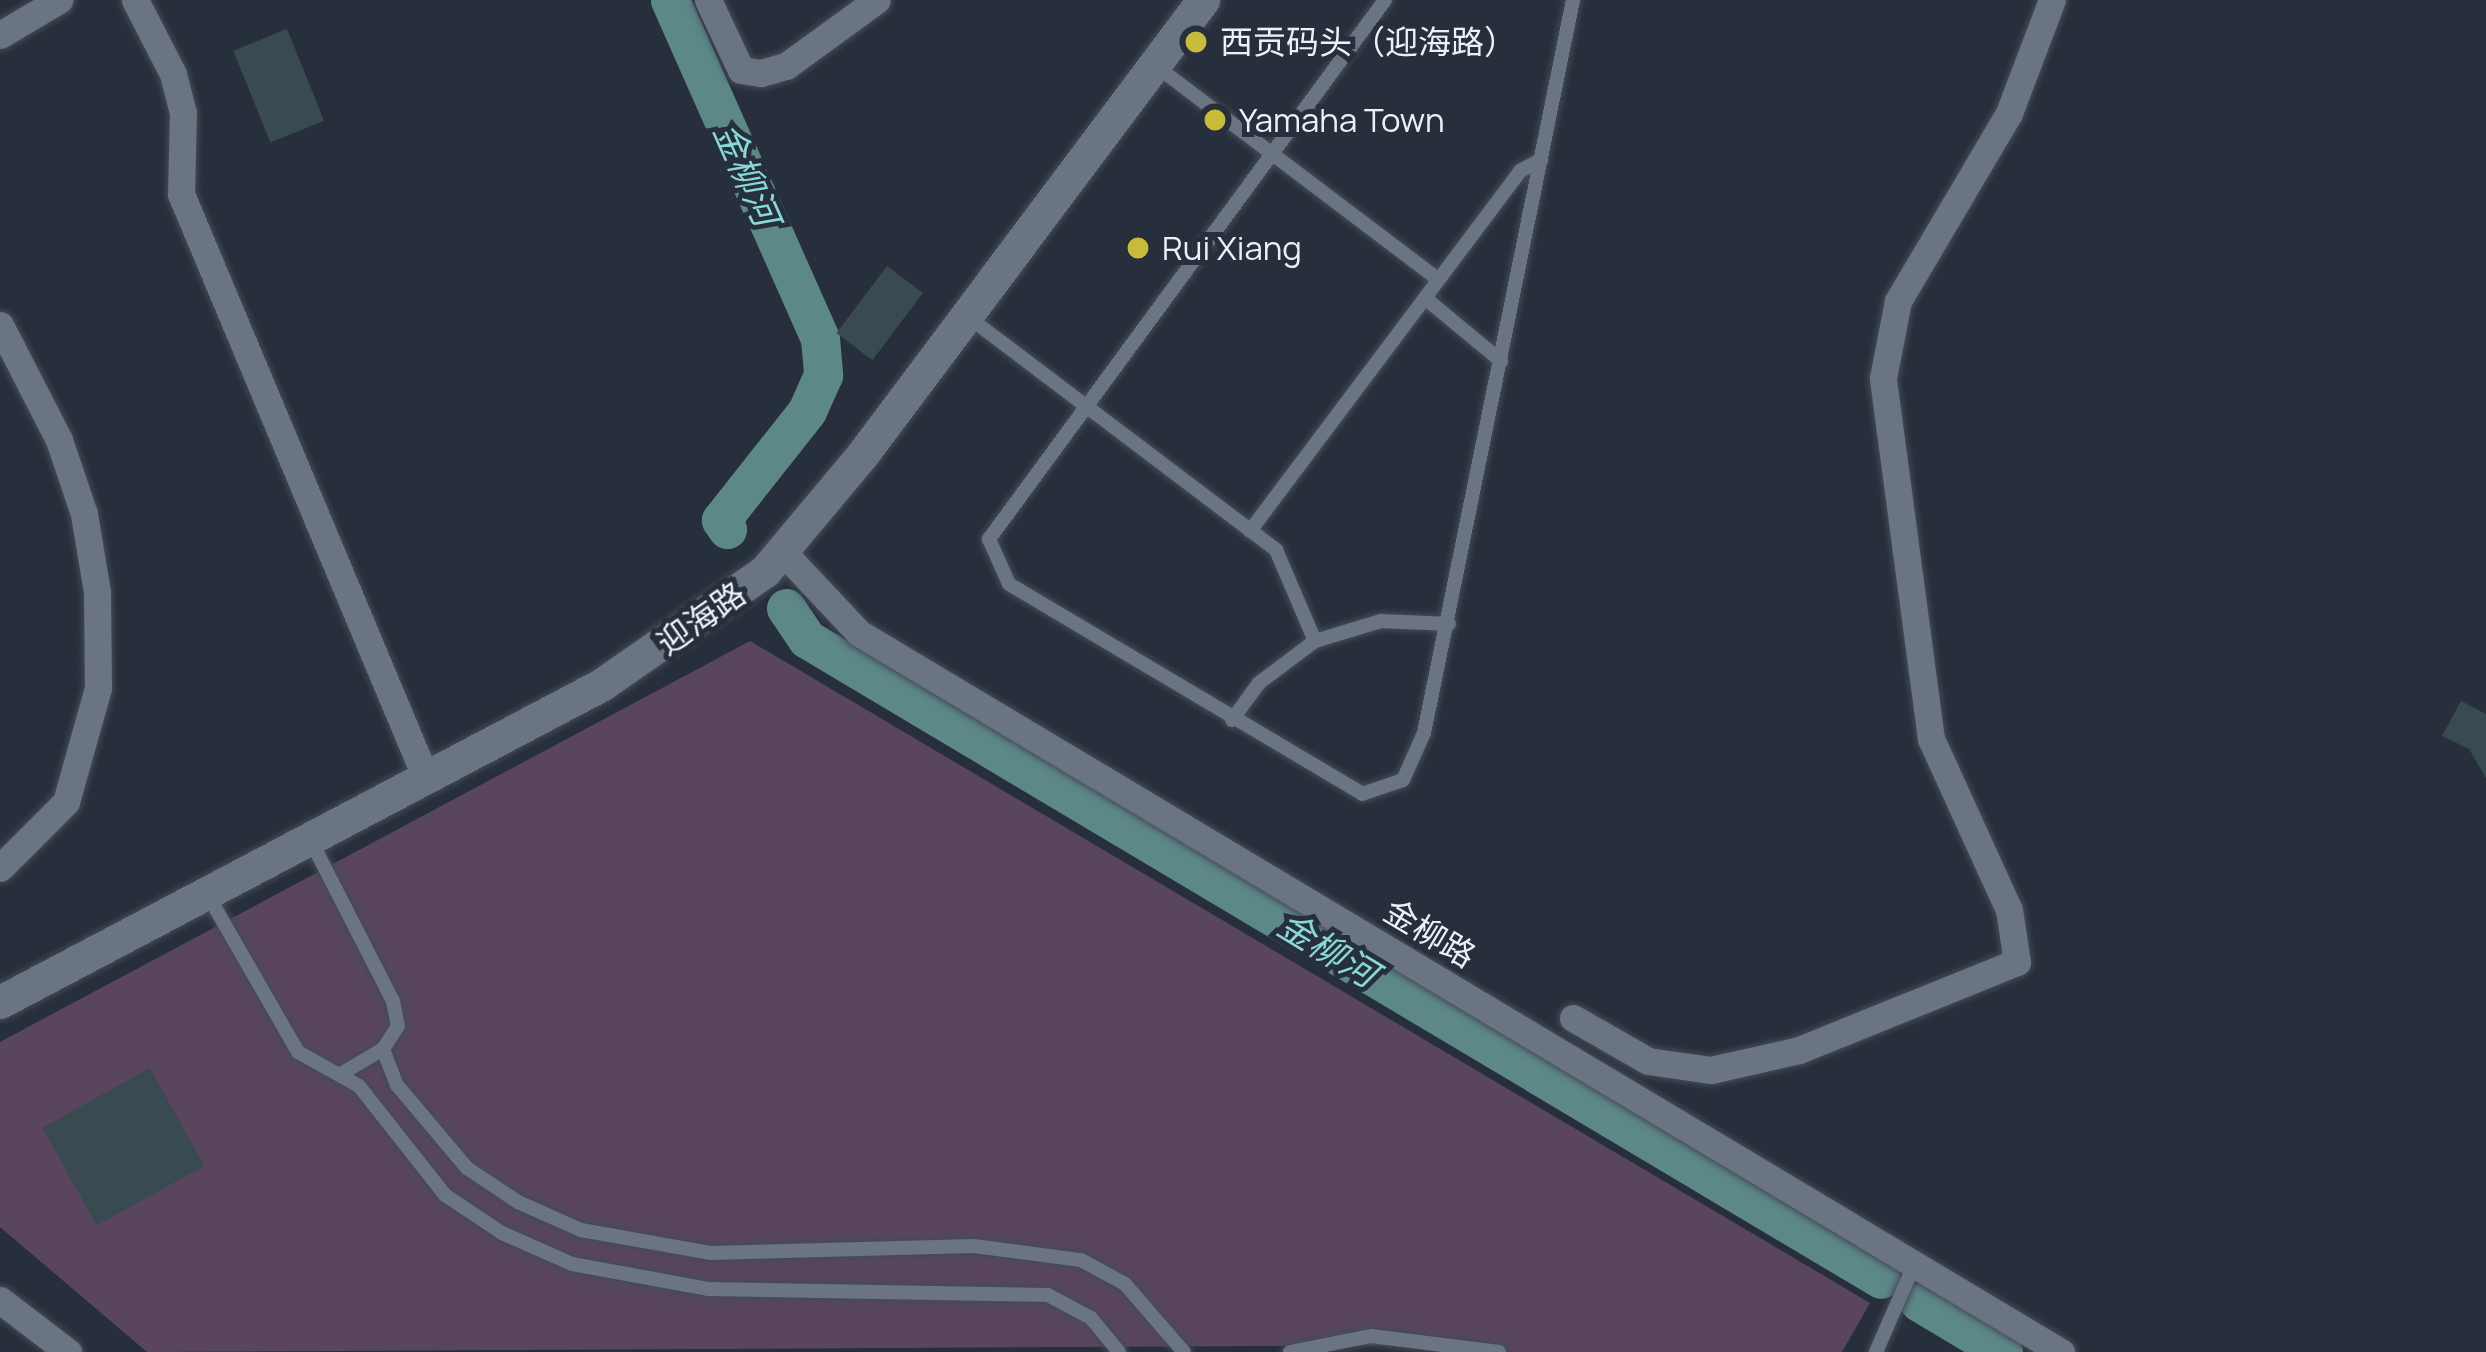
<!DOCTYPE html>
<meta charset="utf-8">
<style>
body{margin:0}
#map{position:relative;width:2486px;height:1352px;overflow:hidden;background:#262f3b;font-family:Manrope,"Noto Sans SC",sans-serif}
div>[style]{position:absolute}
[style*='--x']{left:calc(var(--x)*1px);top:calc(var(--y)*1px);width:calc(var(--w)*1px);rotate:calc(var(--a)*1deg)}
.green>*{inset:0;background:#59465e}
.river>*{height:39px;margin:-19.5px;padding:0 19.5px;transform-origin:19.5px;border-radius:19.5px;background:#5d8888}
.building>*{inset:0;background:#394a51;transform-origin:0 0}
.roads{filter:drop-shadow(0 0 3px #444b56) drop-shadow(0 0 3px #444b56)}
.service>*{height:14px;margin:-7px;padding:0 7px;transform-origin:7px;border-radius:7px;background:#6a7482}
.minor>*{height:27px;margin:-13.5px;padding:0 13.5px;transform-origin:13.5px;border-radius:13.5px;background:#6a7482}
.tertiary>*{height:33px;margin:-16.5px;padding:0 16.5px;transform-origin:16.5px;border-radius:16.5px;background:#6a7482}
.dots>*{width:33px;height:33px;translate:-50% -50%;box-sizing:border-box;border:6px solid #262f3b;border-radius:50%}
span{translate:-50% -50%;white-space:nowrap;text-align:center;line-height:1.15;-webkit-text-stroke:10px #262f3b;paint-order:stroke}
.poi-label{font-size:33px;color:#ebf1f9}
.left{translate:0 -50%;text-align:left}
.street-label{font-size:33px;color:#ebf1f9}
.water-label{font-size:36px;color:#88d8d7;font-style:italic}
</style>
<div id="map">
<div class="green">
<i style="clip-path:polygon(750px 641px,1870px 1303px,1842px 1352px,1458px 1352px,1446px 1345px,147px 1352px,0 1227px,0 1042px)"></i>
</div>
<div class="river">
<i style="--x:670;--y:0;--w:370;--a:66.1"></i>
<i style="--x:820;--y:338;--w:37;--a:85"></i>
<i style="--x:823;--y:375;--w:39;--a:114"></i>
<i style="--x:807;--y:411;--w:139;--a:128.3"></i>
<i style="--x:721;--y:520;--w:11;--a:56"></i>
<i style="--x:786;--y:608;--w:37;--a:56"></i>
<i style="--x:807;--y:639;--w:1250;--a:30.79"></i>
<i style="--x:1919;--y:1302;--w:98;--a:30.8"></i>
</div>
<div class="building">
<i style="left:287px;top:29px;width:99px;height:58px;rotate:68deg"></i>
<i style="left:887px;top:266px;width:45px;height:84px;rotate:37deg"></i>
<i style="clip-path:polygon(2461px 701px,2486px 714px,2486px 778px,2469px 749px,2442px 736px)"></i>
<i style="left:150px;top:1068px;width:112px;height:123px;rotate:61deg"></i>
</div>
<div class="roads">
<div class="service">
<i style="--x:1385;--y:0;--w:669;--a:126.3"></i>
<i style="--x:989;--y:539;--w:49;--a:66"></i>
<i style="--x:1009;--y:584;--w:411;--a:30.7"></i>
<i style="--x:1362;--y:794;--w:43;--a:-18.9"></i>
<i style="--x:1403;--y:780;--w:51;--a:-65.9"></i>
<i style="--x:1424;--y:733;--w:748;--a:-78.51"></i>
<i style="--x:1156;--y:66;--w:353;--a:37.1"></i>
<i style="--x:1425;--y:298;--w:99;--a:39.7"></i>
<i style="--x:967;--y:316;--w:388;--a:37.1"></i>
<i style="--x:1276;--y:550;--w:99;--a:66.8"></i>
<i style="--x:1250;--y:531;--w:450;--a:-53.1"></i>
<i style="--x:1520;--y:171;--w:24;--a:-28"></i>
<i style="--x:1232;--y:720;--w:46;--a:-53.9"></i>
<i style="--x:1259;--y:683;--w:70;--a:-36.9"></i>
<i style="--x:1315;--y:641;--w:69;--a:-16.9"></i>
<i style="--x:1381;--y:621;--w:68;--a:2.5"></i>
<i style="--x:310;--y:839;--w:182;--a:62.9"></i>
<i style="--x:393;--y:1001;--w:25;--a:79"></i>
<i style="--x:398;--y:1026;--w:27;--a:123"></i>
<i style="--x:383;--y:1049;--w:49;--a:149.2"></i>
<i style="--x:206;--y:892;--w:185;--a:60.1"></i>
<i style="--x:298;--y:1052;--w:70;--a:29.1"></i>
<i style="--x:359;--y:1086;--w:139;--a:51.7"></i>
<i style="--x:445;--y:1195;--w:69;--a:33.7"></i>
<i style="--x:502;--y:1233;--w:77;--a:23.9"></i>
<i style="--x:572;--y:1264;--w:138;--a:10.4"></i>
<i style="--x:708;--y:1289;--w:340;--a:1"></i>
<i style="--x:1048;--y:1295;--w:49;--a:28.1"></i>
<i style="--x:1091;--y:1318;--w:44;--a:50.5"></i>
<i style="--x:383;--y:1049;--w:39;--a:69"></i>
<i style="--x:397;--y:1085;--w:109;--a:49.9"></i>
<i style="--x:467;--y:1168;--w:61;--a:33.7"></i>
<i style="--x:518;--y:1202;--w:69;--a:24"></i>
<i style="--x:581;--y:1230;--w:131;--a:10.1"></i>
<i style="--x:710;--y:1253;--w:264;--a:-1.5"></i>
<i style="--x:974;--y:1246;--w:108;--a:7.5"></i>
<i style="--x:1081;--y:1260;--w:50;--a:28.6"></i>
<i style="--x:1125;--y:1284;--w:90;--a:49.1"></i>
<i style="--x:1290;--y:1352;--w:83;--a:-11.2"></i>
<i style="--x:1371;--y:1336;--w:129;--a:7.1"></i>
<i style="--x:1876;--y:1352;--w:95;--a:-66.4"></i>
</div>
<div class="minor">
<i style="--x:135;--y:0;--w:83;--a:62.8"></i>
<i style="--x:173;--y:74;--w:40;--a:75.6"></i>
<i style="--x:183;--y:113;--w:81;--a:91.4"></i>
<i style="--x:181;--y:194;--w:631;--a:67.25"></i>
<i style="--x:708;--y:0;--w:77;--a:64.8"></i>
<i style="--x:741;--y:70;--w:20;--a:9"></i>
<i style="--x:761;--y:73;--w:26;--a:-16"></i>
<i style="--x:786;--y:66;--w:112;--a:-36"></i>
<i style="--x:0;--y:35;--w:69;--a:-30.7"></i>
<i style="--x:0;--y:325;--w:129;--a:62.8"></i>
<i style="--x:59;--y:440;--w:78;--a:71.3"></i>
<i style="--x:84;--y:514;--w:79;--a:80.5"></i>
<i style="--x:97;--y:592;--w:96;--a:89.4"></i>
<i style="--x:98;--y:688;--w:118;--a:105.7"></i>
<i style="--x:66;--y:802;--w:93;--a:135"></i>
<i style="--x:782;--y:551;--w:112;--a:46.8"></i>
<i style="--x:859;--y:633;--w:1401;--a:30.89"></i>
<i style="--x:1573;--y:1018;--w:86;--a:29.8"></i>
<i style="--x:1648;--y:1061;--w:64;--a:8.1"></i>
<i style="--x:1711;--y:1070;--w:90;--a:-12.8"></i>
<i style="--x:1799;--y:1050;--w:235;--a:-22"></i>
<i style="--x:2017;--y:962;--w:53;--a:-98.7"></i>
<i style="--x:2009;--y:910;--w:188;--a:-114.5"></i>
<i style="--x:1931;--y:739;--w:364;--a:-97.6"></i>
<i style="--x:1883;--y:378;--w:78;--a:-79"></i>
<i style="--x:1898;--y:301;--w:218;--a:-59.4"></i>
<i style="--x:2009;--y:113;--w:121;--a:-69.2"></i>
<i style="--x:0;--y:1300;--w:86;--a:37.4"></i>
</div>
<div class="tertiary">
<i style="--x:0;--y:1002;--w:679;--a:-27.81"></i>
<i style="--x:601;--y:685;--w:200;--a:-34.8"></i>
<i style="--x:765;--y:571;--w:151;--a:-50.1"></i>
<i style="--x:862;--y:455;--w:569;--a:-53.15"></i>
</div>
</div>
<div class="dots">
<i style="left:1196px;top:42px;background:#c9bb3a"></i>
<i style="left:1215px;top:120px;background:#c9bb3a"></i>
<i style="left:1138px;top:248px;background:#c9bb3a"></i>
</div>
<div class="poi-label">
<span class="left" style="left:1220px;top:42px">西贡码头（迎海路）</span>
<span class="left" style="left:1239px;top:120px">Yamaha Town</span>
<span class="left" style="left:1162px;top:248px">Rui Xiang</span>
</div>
<div class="street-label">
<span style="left:701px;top:618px;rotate:-35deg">迎海路</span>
<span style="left:1430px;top:933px;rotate:31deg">金柳路</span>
</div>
<div class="water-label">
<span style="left:747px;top:174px;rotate:66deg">金柳河</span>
<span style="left:1328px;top:949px;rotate:31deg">金柳河</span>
</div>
</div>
